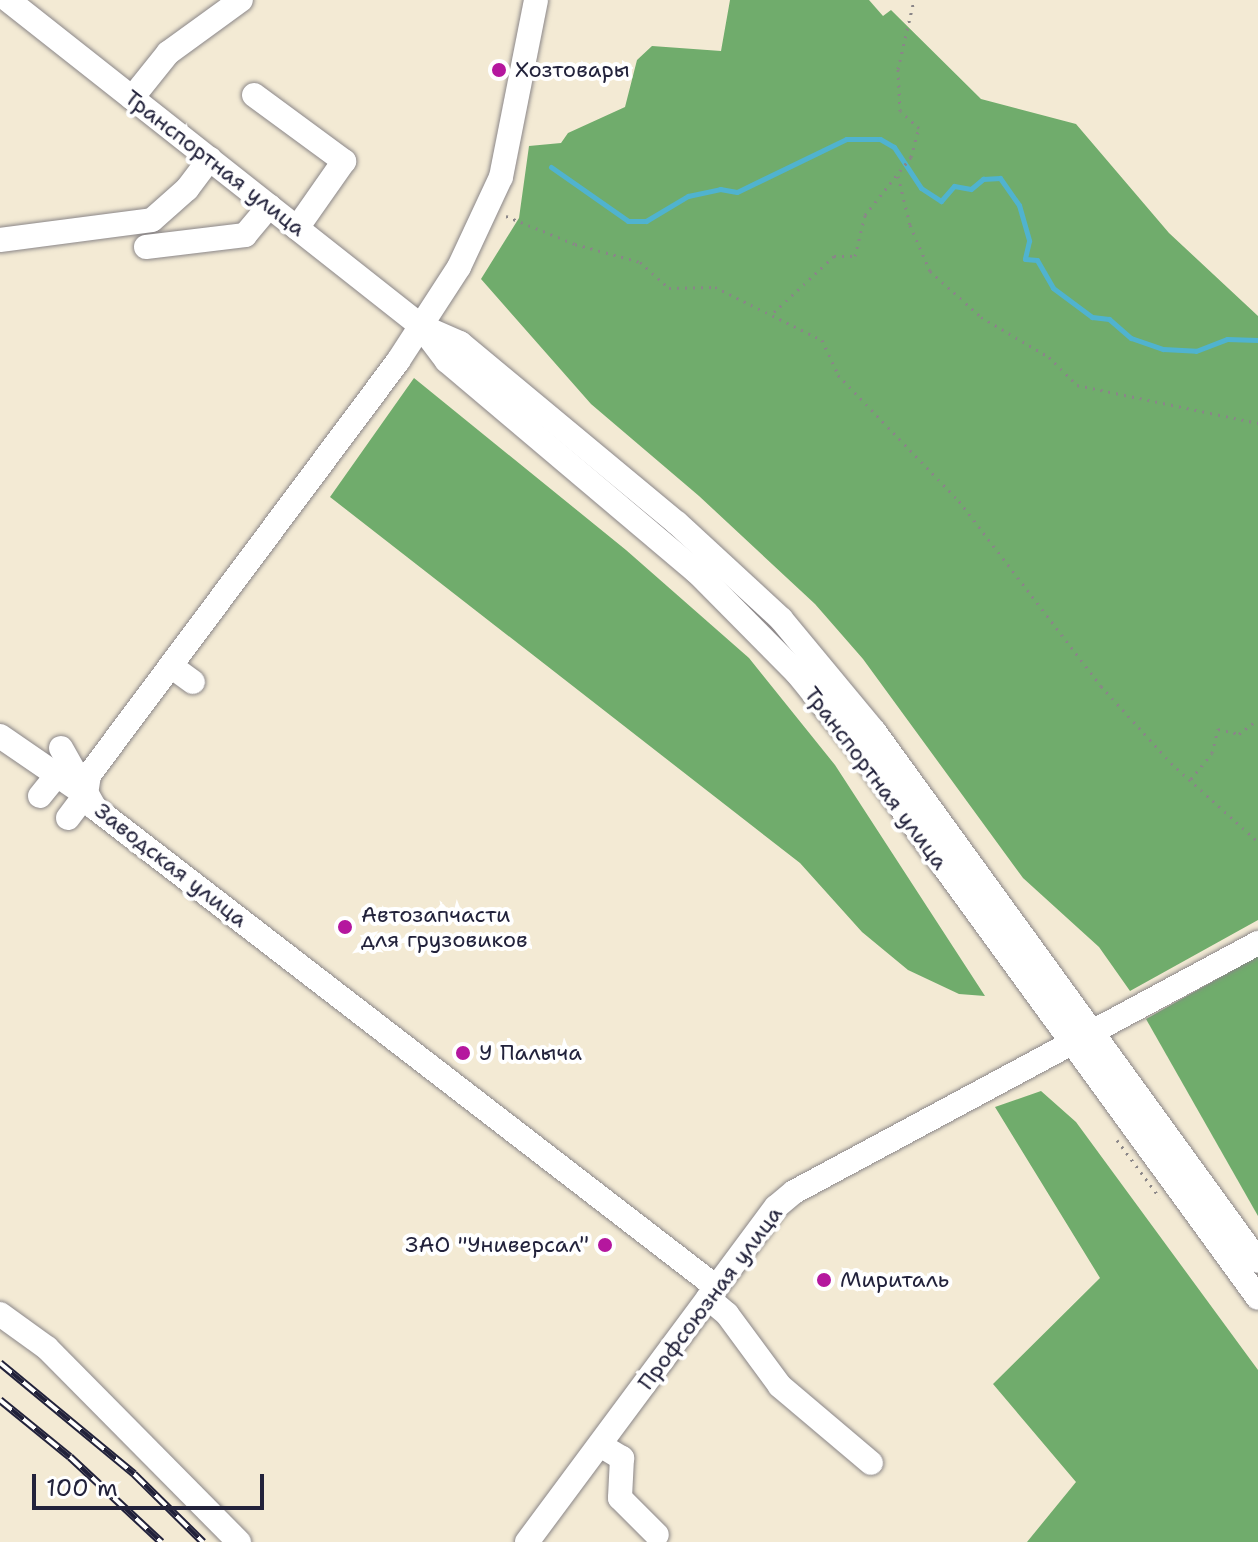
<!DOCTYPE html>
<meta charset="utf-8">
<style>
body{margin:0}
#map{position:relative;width:1258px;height:1542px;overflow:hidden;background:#f3ead4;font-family:"Shantell Sans",sans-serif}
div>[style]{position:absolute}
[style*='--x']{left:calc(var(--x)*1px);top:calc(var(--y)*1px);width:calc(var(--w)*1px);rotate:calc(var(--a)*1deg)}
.forest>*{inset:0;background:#70ac6c}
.stream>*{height:5px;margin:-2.5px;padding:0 2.5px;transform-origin:2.5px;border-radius:2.5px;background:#50b3cf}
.path>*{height:3px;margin-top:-1.5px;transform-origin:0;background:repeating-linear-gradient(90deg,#8a8688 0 2px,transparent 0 8px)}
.roads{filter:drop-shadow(0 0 2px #8a8688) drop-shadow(0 0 2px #8a8688)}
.minor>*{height:24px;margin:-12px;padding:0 12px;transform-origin:12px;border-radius:12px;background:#fff}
.rail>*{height:8px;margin-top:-4px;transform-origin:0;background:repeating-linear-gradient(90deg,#fff 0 15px,#22223b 0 30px);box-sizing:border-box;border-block:2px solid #22223b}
.dots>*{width:22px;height:22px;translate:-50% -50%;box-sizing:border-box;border:4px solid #fff;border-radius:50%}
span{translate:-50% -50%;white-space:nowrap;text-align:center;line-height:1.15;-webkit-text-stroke:8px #fff;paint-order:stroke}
.poi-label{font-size:22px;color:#22223b}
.left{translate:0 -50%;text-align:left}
.right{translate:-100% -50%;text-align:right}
.street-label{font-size:22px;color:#22223b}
.scale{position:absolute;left:32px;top:1474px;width:232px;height:36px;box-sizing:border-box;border:4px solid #22223b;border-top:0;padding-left:10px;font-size:24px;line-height:28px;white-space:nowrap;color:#22223b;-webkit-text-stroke:6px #fff;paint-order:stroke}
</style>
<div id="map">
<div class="forest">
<i style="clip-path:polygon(730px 0,869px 0,883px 16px,891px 10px,981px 99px,1076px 124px,1169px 233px,1258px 316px,1258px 920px,1130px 991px,1099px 947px,1023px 878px,863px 659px,815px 604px,699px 496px,591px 404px,481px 279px,519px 218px,529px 146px,561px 143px,568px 133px,625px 107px,637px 60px,652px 46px,721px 51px)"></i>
<i style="clip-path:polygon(414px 378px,626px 550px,749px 658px,835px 765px,985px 996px,959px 994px,908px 970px,862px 932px,800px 863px,330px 497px)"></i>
<i style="clip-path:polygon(1258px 956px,1258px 1216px,1146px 1019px)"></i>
<i style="clip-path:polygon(1041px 1091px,1076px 1122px,1258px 1370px,1258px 1542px,1027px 1542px,1076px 1482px,993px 1384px,1100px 1278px,995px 1107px)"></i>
</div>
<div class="stream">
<i style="--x:551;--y:167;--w:94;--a:35"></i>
<i style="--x:628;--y:221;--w:18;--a:0"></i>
<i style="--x:646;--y:221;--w:49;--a:-30.8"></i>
<i style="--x:688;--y:196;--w:33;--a:-12"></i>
<i style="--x:720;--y:189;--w:17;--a:10"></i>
<i style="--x:737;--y:192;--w:121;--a:-25.9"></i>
<i style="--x:846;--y:139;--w:34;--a:0"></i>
<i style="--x:880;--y:139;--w:16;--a:30"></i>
<i style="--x:894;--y:147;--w:49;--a:56.6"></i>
<i style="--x:921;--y:188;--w:24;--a:33"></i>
<i style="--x:941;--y:201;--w:20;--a:-49"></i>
<i style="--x:954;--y:186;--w:17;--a:10"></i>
<i style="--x:971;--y:189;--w:16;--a:-40"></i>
<i style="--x:983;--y:179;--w:17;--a:-3"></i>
<i style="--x:1000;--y:178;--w:33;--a:55"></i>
<i style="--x:1019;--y:205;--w:37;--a:74"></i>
<i style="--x:1029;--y:241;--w:18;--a:103"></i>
<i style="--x:1025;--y:259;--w:12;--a:5"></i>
<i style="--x:1037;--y:260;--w:32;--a:60"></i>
<i style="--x:1053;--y:288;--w:49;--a:36.6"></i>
<i style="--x:1092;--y:317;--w:17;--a:7"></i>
<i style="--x:1109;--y:319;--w:29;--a:41"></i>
<i style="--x:1131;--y:338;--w:34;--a:19"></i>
<i style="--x:1163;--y:349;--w:33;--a:3"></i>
<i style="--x:1196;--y:351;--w:33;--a:-21"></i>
<i style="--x:1227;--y:339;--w:31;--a:2"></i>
</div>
<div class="path">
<i style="--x:898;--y:176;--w:50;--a:76.2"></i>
<i style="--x:910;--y:225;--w:50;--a:66.5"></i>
<i style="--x:930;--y:271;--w:69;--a:42"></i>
<i style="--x:981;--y:317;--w:79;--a:30.5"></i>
<i style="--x:1049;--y:357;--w:40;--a:45"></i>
<i style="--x:1077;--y:385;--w:185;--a:11.9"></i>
<i style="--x:506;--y:216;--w:74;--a:22.1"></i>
<i style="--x:575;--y:244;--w:67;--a:15.5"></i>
<i style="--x:640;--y:262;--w:39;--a:42"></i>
<i style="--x:669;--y:288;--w:46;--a:-1.2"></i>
<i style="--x:715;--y:287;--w:119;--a:26.4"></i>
<i style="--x:822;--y:340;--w:38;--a:65"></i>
<i style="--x:838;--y:375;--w:175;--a:46.2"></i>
<i style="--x:959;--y:501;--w:233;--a:52.5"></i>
<i style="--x:1101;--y:686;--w:104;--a:47.7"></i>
<i style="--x:1171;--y:763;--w:118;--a:42.2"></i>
<i style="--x:774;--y:312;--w:82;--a:-43"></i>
<i style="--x:834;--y:256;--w:21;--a:0"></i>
<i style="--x:855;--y:256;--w:42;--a:-76.3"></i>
<i style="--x:865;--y:215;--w:74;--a:-51.6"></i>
<i style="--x:911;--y:157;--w:30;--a:-75"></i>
<i style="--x:919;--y:128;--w:25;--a:-138"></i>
<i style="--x:900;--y:111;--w:42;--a:-92.7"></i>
<i style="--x:898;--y:69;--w:71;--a:-76.9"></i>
<i style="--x:1191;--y:779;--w:33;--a:-51"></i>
<i style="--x:1212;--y:753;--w:25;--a:-76"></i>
<i style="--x:1218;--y:729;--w:22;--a:13"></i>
<i style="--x:1239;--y:734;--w:24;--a:-38"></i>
<i style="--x:1117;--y:1140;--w:72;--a:53.4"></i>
</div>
<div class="roads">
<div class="minor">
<i style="--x:8;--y:0;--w:526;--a:38.29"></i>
<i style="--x:421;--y:326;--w:43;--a:23.6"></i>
<i style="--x:460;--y:343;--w:282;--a:39.7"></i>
<i style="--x:677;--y:523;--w:142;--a:42.7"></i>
<i style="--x:781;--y:619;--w:146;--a:50.3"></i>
<i style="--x:874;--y:731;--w:654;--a:54.08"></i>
<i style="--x:254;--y:95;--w:112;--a:36.3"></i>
<i style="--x:344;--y:161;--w:82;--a:125"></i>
<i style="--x:132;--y:98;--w:58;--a:-51.3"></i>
<i style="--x:168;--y:53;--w:90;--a:-36"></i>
<i style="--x:0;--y:240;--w:153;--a:-7.5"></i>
<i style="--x:152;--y:220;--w:47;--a:-41.5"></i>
<i style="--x:187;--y:189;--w:38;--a:-53"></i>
<i style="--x:146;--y:247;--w:100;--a:-6.9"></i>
<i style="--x:245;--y:235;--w:38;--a:-50"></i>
<i style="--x:422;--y:328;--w:41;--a:52.9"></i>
<i style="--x:447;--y:361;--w:327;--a:40.2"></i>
<i style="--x:697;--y:572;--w:142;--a:45.3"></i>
<i style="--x:797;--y:673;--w:95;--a:51"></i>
<i style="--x:857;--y:747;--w:681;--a:53.95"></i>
<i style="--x:171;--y:666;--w:27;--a:36"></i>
<i style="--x:0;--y:736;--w:97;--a:34.5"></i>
<i style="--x:61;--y:748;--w:69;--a:60.5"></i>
<i style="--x:95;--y:808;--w:784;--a:37.64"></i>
<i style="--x:40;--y:796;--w:27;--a:-51"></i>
<i style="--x:68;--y:818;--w:30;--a:-53"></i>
<i style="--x:86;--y:794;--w:19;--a:-81"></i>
<i style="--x:89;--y:775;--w:517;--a:-53.26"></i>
<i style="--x:398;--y:361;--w:112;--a:-57"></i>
<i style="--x:459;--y:267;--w:99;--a:-65"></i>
<i style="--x:501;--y:177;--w:180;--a:-78.8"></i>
<i style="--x:708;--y:1298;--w:25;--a:40"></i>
<i style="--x:727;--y:1314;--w:89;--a:53.6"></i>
<i style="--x:780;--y:1386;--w:119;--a:40.2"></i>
<i style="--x:0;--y:1314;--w:58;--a:35.9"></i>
<i style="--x:47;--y:1348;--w:273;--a:45.3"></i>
<i style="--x:600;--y:1445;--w:26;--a:31"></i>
<i style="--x:622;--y:1458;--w:40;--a:92.9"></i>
<i style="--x:620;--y:1498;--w:52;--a:45"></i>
<i style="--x:527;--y:1542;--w:417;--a:-53.4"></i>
<i style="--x:776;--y:1207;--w:23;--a:-40"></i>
<i style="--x:794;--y:1192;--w:527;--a:-28.22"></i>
</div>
</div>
<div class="rail">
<i style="--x:0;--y:1363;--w:174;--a:39.6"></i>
<i style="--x:134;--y:1474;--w:97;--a:44.6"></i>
<i style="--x:0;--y:1400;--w:90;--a:39.2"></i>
<i style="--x:70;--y:1457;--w:125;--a:43"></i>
</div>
<div class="dots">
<i style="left:499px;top:70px;background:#b5179e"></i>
<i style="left:345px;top:927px;background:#b5179e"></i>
<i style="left:463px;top:1053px;background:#b5179e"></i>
<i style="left:605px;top:1245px;background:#b5179e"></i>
<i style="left:824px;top:1280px;background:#b5179e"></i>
</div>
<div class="poi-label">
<span class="left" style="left:515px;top:70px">Хозтовары</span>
<span class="left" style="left:361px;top:927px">Автозапчасти<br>для грузовиков</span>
<span class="left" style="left:479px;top:1053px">У Палыча</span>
<span class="right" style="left:589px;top:1245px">ЗАО "Универсал"</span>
<span class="left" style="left:840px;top:1280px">Мириталь</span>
</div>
<div class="street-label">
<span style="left:215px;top:163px;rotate:38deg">Транспортная улица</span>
<span style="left:876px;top:778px;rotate:53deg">Транспортная улица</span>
<span style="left:171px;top:865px;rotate:38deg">Заводская улица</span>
<span style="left:710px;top:1298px;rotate:-53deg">Профсоюзная улица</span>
</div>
<div class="scale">100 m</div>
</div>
